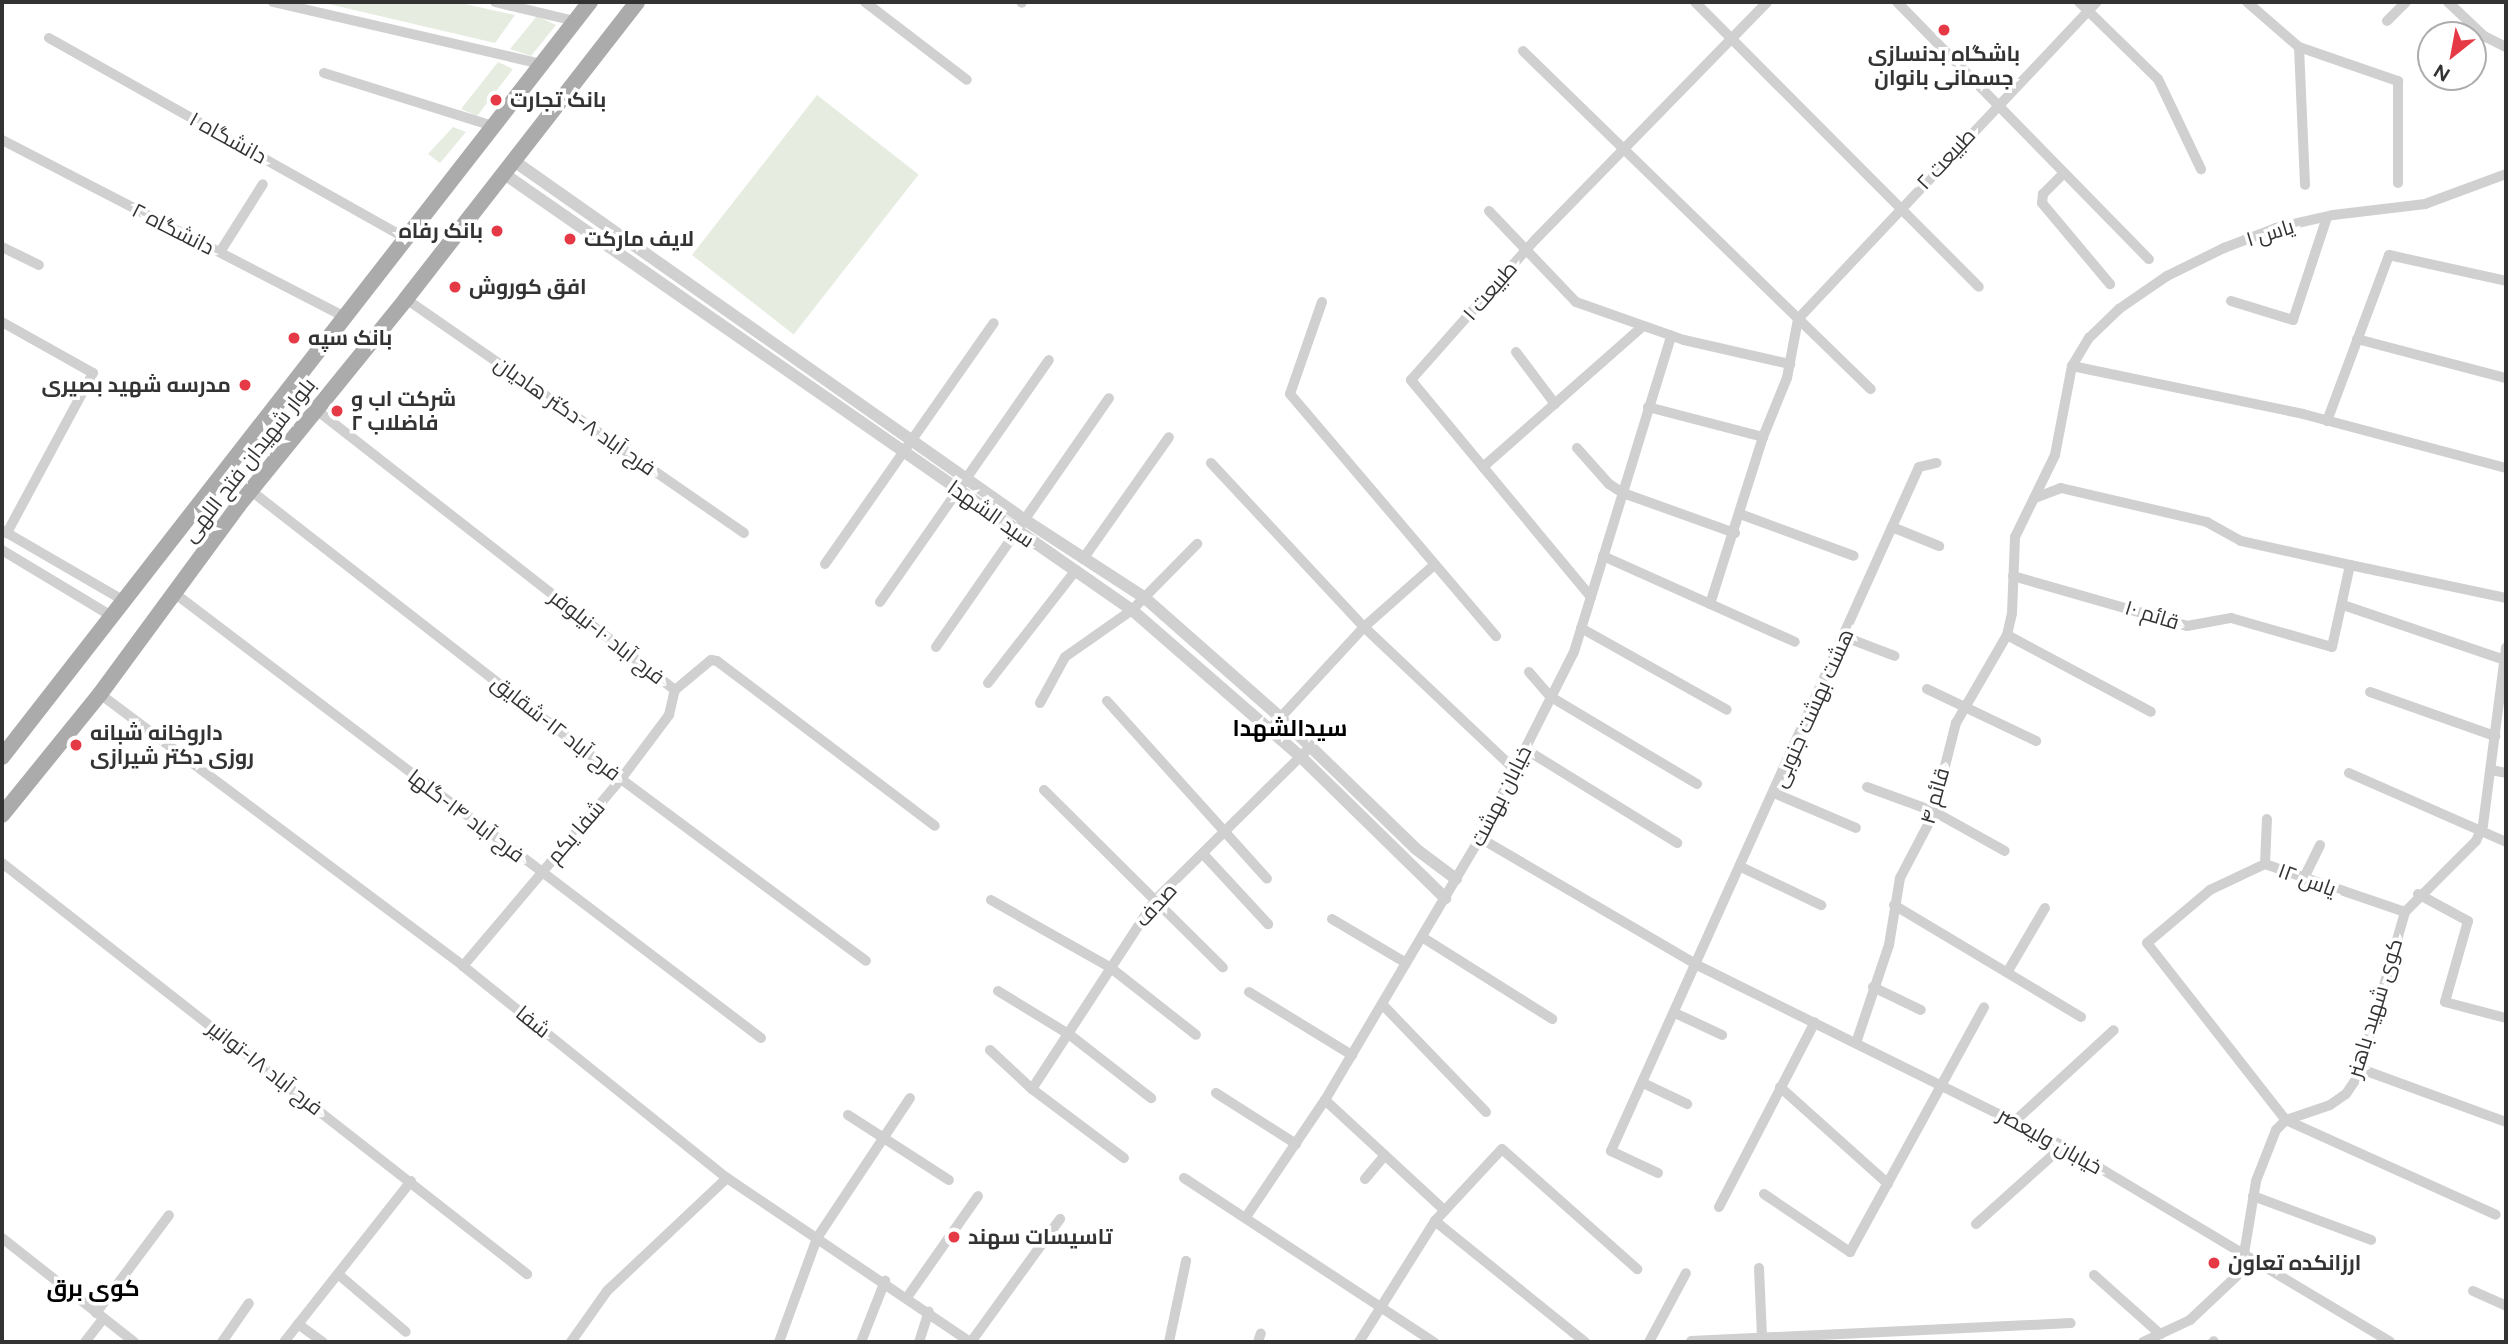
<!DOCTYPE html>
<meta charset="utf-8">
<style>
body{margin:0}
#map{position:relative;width:2508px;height:1344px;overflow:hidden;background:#fff;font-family:Figtree,Cairo,sans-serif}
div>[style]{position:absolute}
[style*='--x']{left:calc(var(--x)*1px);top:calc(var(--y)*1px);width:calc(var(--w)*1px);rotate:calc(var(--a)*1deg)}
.green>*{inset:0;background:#e6ecdf;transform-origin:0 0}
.minor>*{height:10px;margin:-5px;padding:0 5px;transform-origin:5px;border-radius:5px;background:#d0d0d0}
.tertiary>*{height:12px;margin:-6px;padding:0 6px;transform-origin:6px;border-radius:6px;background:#d0d0d0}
.primary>*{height:16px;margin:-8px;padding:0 8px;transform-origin:8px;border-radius:8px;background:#ababab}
.dots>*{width:19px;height:19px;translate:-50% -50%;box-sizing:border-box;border:4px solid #fff;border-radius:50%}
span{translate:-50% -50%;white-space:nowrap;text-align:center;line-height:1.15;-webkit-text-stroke:7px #fff;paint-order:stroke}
.poi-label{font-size:21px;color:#333;font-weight:700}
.left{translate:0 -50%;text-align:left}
.right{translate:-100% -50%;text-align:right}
.street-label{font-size:21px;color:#333}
.neighbourhood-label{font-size:23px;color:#000;font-weight:700}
.frame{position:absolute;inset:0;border:4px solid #333;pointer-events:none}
.north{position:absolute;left:2417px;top:21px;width:70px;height:70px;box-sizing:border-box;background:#fff;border:2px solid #adadad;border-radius:50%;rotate:211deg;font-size:19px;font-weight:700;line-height:28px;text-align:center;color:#333}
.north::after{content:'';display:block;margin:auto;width:24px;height:32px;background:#e63946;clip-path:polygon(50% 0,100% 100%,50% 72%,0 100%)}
</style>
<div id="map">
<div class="green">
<i style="clip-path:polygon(320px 2px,456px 2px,515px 15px,495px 43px)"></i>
<i style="clip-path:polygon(537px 16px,556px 25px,531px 56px,510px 49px)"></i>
<i style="clip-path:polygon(498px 62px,513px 69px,477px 116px,461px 109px)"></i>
<i style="left:817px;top:95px;width:129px;height:203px;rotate:38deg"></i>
<i style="clip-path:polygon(453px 127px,466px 132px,440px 163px,428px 154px)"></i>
</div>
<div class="minor">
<i style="--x:273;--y:2;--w:275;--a:13"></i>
<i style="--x:495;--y:2;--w:82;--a:13.4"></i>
<i style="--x:865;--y:2;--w:128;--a:37.4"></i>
<i style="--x:1021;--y:2;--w:1;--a:45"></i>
<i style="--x:1695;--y:2;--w:402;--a:45.1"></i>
<i style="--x:1897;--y:2;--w:360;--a:45.6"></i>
<i style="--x:2079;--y:2;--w:110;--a:44.3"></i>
<i style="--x:2158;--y:79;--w:100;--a:64.5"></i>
<i style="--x:2247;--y:2;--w:69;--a:40.9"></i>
<i style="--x:2299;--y:47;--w:105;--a:19"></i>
<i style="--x:2398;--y:81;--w:102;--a:90"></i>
<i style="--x:2448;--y:2;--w:50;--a:43.4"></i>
<i style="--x:2484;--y:36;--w:25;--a:27"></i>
<i style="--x:2387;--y:21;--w:27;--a:-45"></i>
<i style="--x:49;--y:38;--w:409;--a:29.3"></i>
<i style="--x:2299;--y:47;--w:138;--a:87.5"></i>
<i style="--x:1523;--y:51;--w:485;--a:44.2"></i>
<i style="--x:324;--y:73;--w:177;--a:17.4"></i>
<i style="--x:2;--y:140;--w:386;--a:27.3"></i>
<i style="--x:2064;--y:173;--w:30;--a:135"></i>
<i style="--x:2043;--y:194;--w:9;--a:96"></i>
<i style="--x:2042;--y:203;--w:106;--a:50"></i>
<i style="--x:1489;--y:211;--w:126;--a:46.3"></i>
<i style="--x:1576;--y:302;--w:114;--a:19.4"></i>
<i style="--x:1684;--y:340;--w:109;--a:12.8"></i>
<i style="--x:2;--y:247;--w:41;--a:25.9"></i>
<i style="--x:220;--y:252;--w:80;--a:-57.7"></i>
<i style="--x:406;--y:299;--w:411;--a:34.7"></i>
<i style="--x:2231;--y:301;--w:65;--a:17"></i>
<i style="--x:2293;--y:320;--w:108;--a:-71.7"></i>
<i style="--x:1322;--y:302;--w:97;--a:109.2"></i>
<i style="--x:1290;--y:394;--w:318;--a:49.6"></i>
<i style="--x:1798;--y:319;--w:436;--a:-46.7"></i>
<i style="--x:2;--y:322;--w:104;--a:29.3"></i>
<i style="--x:93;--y:373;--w:182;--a:118.3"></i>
<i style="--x:2357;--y:339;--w:154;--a:14.7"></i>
<i style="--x:1516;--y:352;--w:65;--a:53.1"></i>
<i style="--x:2072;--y:366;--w:236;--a:11.7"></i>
<i style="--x:2303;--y:414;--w:210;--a:14.9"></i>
<i style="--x:1648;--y:407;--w:119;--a:14.6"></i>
<i style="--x:314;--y:408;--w:458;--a:38"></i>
<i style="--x:675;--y:690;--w:47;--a:-39.8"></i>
<i style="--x:711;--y:660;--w:6;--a:9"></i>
<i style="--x:717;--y:661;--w:273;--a:37.1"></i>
<i style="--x:2327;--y:421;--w:177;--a:-69.5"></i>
<i style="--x:2389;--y:255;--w:120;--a:12.5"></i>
<i style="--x:1577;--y:448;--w:48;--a:48.4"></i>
<i style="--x:1609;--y:484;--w:17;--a:33"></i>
<i style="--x:1623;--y:493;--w:119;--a:19.7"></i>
<i style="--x:1211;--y:463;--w:224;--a:47"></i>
<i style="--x:1364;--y:627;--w:208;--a:43.4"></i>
<i style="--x:1483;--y:467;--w:213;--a:-41.4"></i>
<i style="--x:250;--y:490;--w:470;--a:37.9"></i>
<i style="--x:621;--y:779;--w:305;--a:36.6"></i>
<i style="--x:1740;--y:514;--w:121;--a:20.2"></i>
<i style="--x:1892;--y:527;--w:51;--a:22"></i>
<i style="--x:2;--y:530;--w:143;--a:30.1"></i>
<i style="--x:2;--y:550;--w:130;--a:31.1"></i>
<i style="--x:1603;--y:556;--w:210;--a:24.1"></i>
<i style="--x:1083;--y:559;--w:149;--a:-54.8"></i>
<i style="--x:825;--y:564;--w:294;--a:-55"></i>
<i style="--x:2350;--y:565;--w:159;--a:11.9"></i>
<i style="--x:2013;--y:576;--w:181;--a:16"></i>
<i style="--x:2187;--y:626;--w:45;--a:-10.3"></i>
<i style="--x:2231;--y:618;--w:105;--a:16"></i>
<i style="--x:2332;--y:647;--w:84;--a:-77.6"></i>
<i style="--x:2350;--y:565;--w:112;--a:-167.6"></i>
<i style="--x:2241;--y:541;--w:39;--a:-151"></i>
<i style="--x:2207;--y:522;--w:150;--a:-166.9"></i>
<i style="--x:2061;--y:488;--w:26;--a:159"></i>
<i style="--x:173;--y:592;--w:738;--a:37.18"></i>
<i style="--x:1591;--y:597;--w:282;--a:-129.7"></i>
<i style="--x:1411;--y:380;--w:187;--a:-48.5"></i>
<i style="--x:1535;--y:240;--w:332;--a:-45.7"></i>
<i style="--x:880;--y:602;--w:295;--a:-55.1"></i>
<i style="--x:1710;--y:604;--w:175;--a:-72.4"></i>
<i style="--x:1763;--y:437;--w:64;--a:-67.9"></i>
<i style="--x:1787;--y:378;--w:60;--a:-79.4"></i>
<i style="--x:2343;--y:605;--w:171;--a:18.8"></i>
<i style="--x:1581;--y:628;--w:167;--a:29.3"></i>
<i style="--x:2007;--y:635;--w:163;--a:28.1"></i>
<i style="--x:1845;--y:637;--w:53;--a:20.8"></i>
<i style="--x:936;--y:647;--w:303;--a:-55.2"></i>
<i style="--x:1529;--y:672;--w:33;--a:49"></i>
<i style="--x:1551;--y:697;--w:170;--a:30.8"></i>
<i style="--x:988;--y:683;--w:143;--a:-52.1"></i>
<i style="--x:1927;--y:689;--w:121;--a:25.5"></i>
<i style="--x:2370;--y:692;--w:133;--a:19.4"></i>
<i style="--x:100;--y:694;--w:454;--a:36.8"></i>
<i style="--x:463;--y:966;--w:339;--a:38.8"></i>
<i style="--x:727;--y:1178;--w:293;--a:34"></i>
<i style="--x:1107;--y:701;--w:239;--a:48"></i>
<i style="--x:1040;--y:703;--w:52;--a:-61.5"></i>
<i style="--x:1065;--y:657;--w:82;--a:-35"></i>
<i style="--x:1132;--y:610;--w:93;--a:-45.4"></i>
<i style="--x:1269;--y:730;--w:140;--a:-47.3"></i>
<i style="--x:1364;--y:627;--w:94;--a:-41.5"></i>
<i style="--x:1525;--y:749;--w:179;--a:31.7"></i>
<i style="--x:2491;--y:770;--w:15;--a:11"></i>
<i style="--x:2349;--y:773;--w:171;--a:23.7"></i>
<i style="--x:1867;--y:787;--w:70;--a:20"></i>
<i style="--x:1933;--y:811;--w:82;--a:29.1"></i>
<i style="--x:1044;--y:790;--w:252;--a:44.8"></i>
<i style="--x:1774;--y:793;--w:89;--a:23.1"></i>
<i style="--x:1480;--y:838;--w:251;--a:30.3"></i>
<i style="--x:1697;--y:965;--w:408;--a:26.3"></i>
<i style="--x:2063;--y:1146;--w:381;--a:30.9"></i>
<i style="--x:1205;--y:856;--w:93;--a:47.2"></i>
<i style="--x:2;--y:863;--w:667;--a:38.06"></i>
<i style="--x:2265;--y:864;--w:45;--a:-87.5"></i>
<i style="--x:1741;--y:867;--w:89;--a:25.4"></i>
<i style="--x:2303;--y:880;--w:39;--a:-64"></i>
<i style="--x:2418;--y:894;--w:57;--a:28.4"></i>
<i style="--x:2468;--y:921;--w:84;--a:105.9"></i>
<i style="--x:2445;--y:1002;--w:63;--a:14.7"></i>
<i style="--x:991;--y:900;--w:138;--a:29.5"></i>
<i style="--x:1111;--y:968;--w:108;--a:38.2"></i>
<i style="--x:1894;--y:905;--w:218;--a:30.9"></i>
<i style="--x:2405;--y:912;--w:148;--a:-161.1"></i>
<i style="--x:2265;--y:864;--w:61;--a:154.7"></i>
<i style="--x:2210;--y:890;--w:82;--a:139.9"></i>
<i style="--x:2147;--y:943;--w:225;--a:51.9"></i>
<i style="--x:2286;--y:1120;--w:230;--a:24.3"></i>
<i style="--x:1332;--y:919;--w:86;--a:30.7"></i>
<i style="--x:1422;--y:937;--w:154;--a:32.2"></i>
<i style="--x:463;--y:966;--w:245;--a:-49.8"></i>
<i style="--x:621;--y:779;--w:80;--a:-53.1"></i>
<i style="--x:669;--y:715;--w:26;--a:-77"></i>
<i style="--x:2008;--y:971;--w:73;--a:-59.6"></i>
<i style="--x:1873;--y:987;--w:53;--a:25.6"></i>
<i style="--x:998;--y:991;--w:84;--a:31.4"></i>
<i style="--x:1070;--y:1035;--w:103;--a:37.9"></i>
<i style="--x:1249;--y:992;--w:121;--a:31.5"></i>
<i style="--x:1382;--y:1004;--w:150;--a:46.1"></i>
<i style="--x:1675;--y:1013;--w:52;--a:25.1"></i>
<i style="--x:1856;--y:1043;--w:103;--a:-71.4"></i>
<i style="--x:1889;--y:945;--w:68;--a:-80.7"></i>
<i style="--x:1900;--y:878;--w:69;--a:-62.3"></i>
<i style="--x:1932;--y:817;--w:97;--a:-75.7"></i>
<i style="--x:1956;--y:723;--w:102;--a:-59.9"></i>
<i style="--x:2007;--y:635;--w:23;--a:-77"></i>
<i style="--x:2012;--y:613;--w:76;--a:-87.7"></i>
<i style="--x:2015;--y:537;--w:91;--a:-64"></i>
<i style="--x:2055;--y:455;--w:91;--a:-79.2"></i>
<i style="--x:2072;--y:366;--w:33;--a:-59"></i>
<i style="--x:2089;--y:338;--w:42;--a:-44"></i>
<i style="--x:2119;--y:309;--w:58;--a:-34.5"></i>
<i style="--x:2167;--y:276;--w:64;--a:-26.2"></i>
<i style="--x:2224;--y:248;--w:56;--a:-21"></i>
<i style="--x:2276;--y:228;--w:58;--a:-12.8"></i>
<i style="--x:2333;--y:215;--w:93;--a:-6.8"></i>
<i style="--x:2425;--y:204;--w:86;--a:-20.3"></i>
<i style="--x:990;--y:1050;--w:57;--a:42.9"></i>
<i style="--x:1032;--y:1089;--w:115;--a:36.9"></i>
<i style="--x:2361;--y:1069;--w:154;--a:20.1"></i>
<i style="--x:1643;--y:1083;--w:49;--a:25.5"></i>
<i style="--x:1780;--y:1087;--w:145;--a:41.9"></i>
<i style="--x:1032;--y:1089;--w:225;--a:-56.9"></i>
<i style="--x:1155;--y:900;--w:219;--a:-44.6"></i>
<i style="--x:1216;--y:1093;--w:95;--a:32.5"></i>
<i style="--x:1325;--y:1100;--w:162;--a:42.7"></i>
<i style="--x:848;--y:1115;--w:120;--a:32.8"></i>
<i style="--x:2015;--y:1121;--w:134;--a:-42.6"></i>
<i style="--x:1658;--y:1173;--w:52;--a:-154.9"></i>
<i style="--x:1611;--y:1151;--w:750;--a:-65.76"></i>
<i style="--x:1919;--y:467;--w:18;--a:-13"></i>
<i style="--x:1184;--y:1178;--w:299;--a:33.3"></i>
<i style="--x:1365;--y:1179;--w:31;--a:-50"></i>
<i style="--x:1764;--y:1194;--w:104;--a:34"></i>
<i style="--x:1850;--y:1252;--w:279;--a:-61.3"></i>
<i style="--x:2253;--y:1196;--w:126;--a:20.4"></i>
<i style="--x:1719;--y:1207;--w:208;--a:-62.6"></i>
<i style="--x:1246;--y:1217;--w:141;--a:-56"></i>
<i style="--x:1325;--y:1100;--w:304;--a:-59.4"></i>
<i style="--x:1480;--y:838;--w:208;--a:-63.2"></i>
<i style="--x:1574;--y:652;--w:331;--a:-72.9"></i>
<i style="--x:1435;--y:1221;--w:193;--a:38.9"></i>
<i style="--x:1976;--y:1224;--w:117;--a:-41.9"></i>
<i style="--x:2;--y:1238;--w:168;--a:38.2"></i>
<i style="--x:1759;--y:1268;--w:68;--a:87.5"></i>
<i style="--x:338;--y:1274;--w:89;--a:40.5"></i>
<i style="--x:2094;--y:1275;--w:89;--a:41.8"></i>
<i style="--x:2473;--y:1291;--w:36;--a:24"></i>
<i style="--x:908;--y:1296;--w:122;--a:-55"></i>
<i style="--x:96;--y:1313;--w:122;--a:-53.3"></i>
<i style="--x:298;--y:1324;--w:31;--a:36"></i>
<i style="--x:1691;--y:1341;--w:380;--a:-2.7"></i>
<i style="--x:85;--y:1342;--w:29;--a:-52"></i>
<i style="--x:222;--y:1342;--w:47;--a:-55.3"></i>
<i style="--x:284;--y:1342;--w:205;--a:-51.7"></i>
<i style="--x:571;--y:1342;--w:62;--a:-54.8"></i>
<i style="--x:607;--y:1291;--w:165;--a:-43.3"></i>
<i style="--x:779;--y:1342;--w:111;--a:-69.9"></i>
<i style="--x:817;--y:1238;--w:168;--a:-56.4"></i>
<i style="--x:861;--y:1342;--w:66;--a:-68.5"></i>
<i style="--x:919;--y:1342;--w:32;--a:-72"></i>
<i style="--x:971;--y:1342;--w:152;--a:-54.1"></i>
<i style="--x:1169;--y:1342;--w:83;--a:-78.1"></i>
<i style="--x:1258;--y:1342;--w:9;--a:-72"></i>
<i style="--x:1359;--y:1342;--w:143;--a:-57.9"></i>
<i style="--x:1435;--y:1221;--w:98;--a:-47.1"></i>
<i style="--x:1502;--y:1149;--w:181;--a:41.6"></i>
<i style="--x:1649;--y:1342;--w:78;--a:-61.8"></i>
<i style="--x:2143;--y:1342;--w:52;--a:-25.1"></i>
<i style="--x:2190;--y:1320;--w:70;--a:-43.3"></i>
<i style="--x:2241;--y:1272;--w:92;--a:-80.6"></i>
<i style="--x:2256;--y:1181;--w:55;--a:-68.6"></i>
<i style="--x:2276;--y:1130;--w:14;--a:-45"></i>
<i style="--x:2286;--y:1120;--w:46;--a:-18.8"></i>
<i style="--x:2330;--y:1105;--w:19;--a:-35"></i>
<i style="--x:2346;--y:1094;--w:22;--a:-56"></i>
<i style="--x:2358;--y:1076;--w:171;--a:-74"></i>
<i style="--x:2405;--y:912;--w:100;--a:-45"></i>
<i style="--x:2476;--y:841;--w:17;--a:-66"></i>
<i style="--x:2483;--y:825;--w:179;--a:-82.6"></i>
<i style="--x:2213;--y:1342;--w:1;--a:-45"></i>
</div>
<div class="tertiary">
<i style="--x:514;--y:161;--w:625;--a:35.09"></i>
<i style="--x:1025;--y:520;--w:143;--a:33"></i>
<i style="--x:1145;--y:598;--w:181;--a:41.4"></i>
<i style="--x:1281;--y:718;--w:188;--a:44.1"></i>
<i style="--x:1416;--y:849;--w:50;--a:36.9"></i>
<i style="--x:503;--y:173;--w:766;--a:34.79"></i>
<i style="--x:1132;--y:610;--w:224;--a:41"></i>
<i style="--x:1301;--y:757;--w:202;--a:44.4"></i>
</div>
<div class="primary">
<i style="--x:2;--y:757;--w:957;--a:-52.09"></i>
<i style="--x:2;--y:815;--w:156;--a:-51"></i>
<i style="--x:100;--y:694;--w:233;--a:-53.7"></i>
<i style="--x:238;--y:506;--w:267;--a:-50.9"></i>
<i style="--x:406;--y:299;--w:376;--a:-52.1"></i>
</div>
<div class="dots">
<i style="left:1944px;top:30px;background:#e63946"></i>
<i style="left:496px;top:100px;background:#e63946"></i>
<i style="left:497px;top:231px;background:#e63946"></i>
<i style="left:570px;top:239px;background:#e63946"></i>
<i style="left:455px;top:287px;background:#e63946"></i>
<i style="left:294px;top:338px;background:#e63946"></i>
<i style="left:245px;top:385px;background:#e63946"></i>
<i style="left:337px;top:411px;background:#e63946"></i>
<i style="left:76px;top:745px;background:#e63946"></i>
<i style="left:954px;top:1237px;background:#e63946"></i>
<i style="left:2214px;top:1263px;background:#e63946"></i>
</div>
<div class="poi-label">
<span style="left:1944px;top:66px">باشگاه بدنسازی<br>جسمانی بانوان</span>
<span class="left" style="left:510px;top:100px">بانک تجارت</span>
<span class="right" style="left:483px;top:231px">بانک رفاه</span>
<span class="left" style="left:584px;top:239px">لایف مارکت</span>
<span class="left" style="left:469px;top:287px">افق کوروش</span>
<span class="left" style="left:308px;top:338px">بانک سپه</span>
<span class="right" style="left:231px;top:385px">مدرسه شهید بصیری</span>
<span class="left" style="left:351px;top:411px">شرکت اب و<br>فاضلاب ۲</span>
<span class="left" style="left:90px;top:745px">داروخانه شبانه<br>روزی دکتر شیرازی</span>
<span class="left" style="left:968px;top:1237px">تاسیسات سهند</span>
<span class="left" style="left:2228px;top:1263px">ارزانکده تعاون</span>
</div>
<div class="street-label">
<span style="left:228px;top:138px;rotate:29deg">دانشگاه ۱</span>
<span style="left:1946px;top:159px;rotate:-47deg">طبیعت ۲</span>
<span style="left:173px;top:229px;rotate:27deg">دانشگاه ۲</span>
<span style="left:2270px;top:233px;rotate:-17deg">یاس ۱</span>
<span style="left:1490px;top:291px;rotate:-49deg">طبیعت ۱</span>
<span style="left:575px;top:416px;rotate:35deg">فرح آباد ۸-دکتر هادیان</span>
<span style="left:249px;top:460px;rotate:-52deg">بلوار شهیدان فتح اللهی</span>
<span style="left:991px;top:514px;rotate:35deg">سید الشهدا</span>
<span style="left:2152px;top:615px;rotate:17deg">قائم ۱۰</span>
<span style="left:607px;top:637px;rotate:38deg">فرح آباد ۱۰-نیلوفر</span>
<span style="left:1813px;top:708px;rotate:-66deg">هشت بهشت جنوبی</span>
<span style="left:556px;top:728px;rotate:38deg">فرح آباد ۱۲-شقایق</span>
<span style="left:1501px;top:796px;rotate:-63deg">خیابان بهشت</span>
<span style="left:1935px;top:796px;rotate:-74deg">قائم ۴</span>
<span style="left:466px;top:816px;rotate:37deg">فرح آباد ۱۴-گلها</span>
<span style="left:576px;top:832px;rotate:-49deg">شفا یکم</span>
<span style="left:2307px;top:880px;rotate:20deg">یاس ۱۲</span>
<span style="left:1156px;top:905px;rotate:-48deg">صدف</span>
<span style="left:2375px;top:1008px;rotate:-73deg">کوی شهید باهنر</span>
<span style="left:533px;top:1022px;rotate:39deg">شفا</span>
<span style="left:265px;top:1068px;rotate:38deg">فرح آباد ۱۸-توانیر</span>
<span style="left:2050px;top:1141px;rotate:29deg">خیابان ولیعصر</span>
</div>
<div class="neighbourhood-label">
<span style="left:1290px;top:728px">سیدالشهدا</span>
<span style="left:93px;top:1288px">کوی برق</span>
</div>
<div class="frame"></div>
<div class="north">N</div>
</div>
